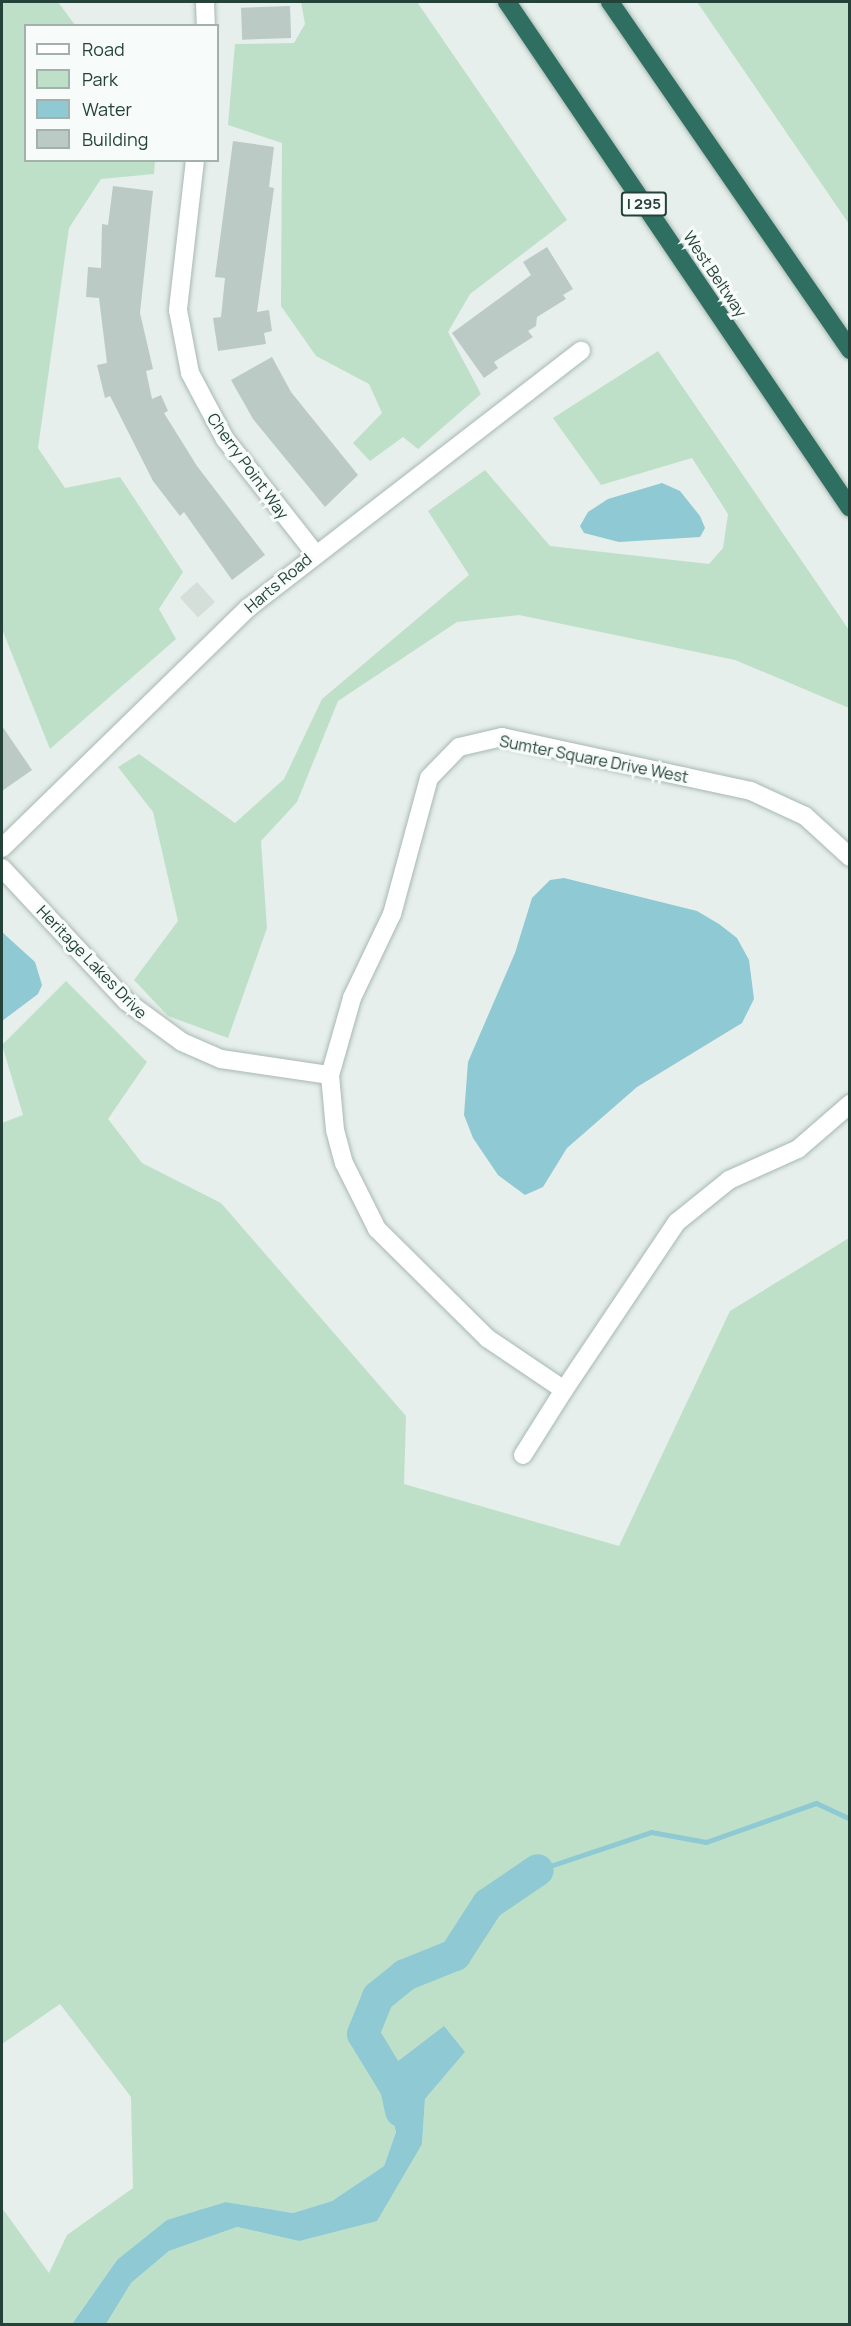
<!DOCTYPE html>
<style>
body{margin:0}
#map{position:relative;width:851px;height:2326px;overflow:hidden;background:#e6efeb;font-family:Manrope,sans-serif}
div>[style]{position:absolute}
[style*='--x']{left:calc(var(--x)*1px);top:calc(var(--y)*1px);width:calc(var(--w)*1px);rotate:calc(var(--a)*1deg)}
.built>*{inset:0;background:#d4dfda;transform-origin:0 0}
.green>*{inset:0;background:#bfe0c8}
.water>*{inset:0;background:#8ec9d4}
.stream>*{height:5px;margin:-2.5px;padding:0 2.5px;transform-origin:2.5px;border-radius:2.5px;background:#8ec9d4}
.river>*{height:32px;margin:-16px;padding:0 16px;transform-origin:16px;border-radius:16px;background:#8ec9d4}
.building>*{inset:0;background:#bbcac4;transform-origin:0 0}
.roads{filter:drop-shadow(0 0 2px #a8b8b2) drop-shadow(0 0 2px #a8b8b2)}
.minor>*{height:18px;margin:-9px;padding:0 9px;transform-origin:9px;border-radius:9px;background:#fff}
.motorway>*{height:18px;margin:-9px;padding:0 9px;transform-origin:9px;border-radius:9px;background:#2f6f62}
span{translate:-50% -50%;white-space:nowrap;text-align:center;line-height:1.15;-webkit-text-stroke:6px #f7fbf9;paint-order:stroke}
.shield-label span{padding:2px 4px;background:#f7fbf9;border:2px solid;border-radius:4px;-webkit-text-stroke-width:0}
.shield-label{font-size:15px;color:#24423a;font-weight:700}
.street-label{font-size:16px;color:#24423a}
.frame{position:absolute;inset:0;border:3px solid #24423a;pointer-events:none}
.legend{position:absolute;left:24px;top:24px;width:195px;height:138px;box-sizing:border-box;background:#f7fbf9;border:2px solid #a3b1ad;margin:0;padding:8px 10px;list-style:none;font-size:18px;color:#24423a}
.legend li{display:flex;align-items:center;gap:12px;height:30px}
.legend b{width:30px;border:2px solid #a3b1ad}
</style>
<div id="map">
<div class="built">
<i style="left:197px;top:582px;width:27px;height:23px;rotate:48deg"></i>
</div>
<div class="green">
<i style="clip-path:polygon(2px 2px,58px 2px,75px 25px,26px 26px,26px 160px,155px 161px,154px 174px,101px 179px,69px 228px,38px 448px,65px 488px,120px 477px,183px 572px,159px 609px,176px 639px,50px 749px,2px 629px)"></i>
<i style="clip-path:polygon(301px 2px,417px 2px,567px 220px,470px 294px,448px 332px,481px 394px,418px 449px,403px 437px,370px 461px,353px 443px,382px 413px,369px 384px,316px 356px,281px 306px,282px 143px,228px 125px,235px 44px,294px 43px,305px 24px)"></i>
<i style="clip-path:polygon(695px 2px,849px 2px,849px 224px,697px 2px)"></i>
<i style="clip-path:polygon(658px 351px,849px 630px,849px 708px,735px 660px,519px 615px,457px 622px,338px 701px,297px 802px,261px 841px,267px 928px,228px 1038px,168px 1016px,134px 980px,178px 921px,153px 812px,118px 767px,139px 754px,235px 823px,284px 779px,322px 699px,469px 575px,428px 511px,485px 470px,550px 546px,709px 564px,723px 548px,728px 514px,692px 458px,601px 485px,553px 418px)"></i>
<i style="clip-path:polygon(66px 981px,147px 1062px,108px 1119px,142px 1163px,221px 1203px,406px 1416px,404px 1484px,619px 1546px,730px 1311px,849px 1238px,849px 2324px,106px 2324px,131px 2283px,169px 2251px,237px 2227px,299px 2241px,422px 2144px,425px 2099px,465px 2052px,380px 2075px,396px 2132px,384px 2166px,332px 2201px,293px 2213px,226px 2202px,117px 2260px,72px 2324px,2px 2324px,2px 2208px,49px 2273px,67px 2235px,133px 2188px,131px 2097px,60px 2004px,2px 2044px,2px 1123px,23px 1115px,2px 1045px)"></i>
</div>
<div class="water">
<i style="clip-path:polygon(662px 483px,680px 491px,700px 516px,705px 528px,700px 537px,619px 542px,584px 533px,580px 526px,588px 512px,608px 499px)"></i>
<i style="clip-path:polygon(564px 878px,697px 911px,719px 924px,737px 938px,749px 960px,754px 999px,742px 1023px,637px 1087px,567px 1148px,543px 1187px,525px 1195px,498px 1175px,473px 1138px,464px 1115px,468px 1062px,515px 953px,532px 898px,550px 880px)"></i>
<i style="clip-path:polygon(2px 932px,35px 962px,42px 985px,38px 994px,2px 1021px)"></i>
<i style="clip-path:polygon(444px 2026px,465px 2052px,425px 2099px,422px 2144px,377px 2221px,299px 2241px,237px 2227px,169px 2251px,131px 2283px,106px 2324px,72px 2324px,117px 2260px,167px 2220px,226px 2202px,293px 2213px,332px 2201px,384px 2166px,396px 2132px,380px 2075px)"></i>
</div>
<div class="stream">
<i style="--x:538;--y:1870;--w:119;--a:-18.6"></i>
<i style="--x:651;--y:1832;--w:56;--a:10.3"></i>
<i style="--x:706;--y:1842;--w:117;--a:-19.5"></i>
<i style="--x:816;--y:1803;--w:38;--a:25"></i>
</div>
<div class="river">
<i style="--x:401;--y:2111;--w:24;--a:-102"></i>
<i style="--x:396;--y:2088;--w:63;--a:-121.4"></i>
<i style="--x:363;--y:2034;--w:40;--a:-68"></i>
<i style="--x:378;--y:1997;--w:35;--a:-39"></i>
<i style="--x:405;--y:1975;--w:54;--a:-21.8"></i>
<i style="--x:455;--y:1955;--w:61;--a:-57.1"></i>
<i style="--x:488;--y:1904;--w:60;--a:-34.2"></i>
</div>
<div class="building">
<i style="left:290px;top:6px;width:32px;height:49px;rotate:88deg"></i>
<i style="clip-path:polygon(233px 141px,274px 147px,269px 187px,274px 188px,257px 312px,269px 310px,272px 331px,264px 333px,266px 344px,218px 351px,213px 318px,221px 317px,225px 278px,215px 277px)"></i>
<i style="clip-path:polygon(113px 186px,153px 191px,140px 313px,153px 369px,146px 371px,152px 399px,161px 395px,168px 411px,164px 413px,197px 466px,265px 555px,232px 580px,184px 512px,180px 516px,153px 481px,110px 396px,105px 398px,97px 365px,107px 363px,99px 298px,86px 297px,88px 267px,101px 268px,102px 224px,108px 225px)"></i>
<i style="clip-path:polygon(547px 247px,573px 289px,563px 295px,566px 299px,537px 317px,536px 326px,528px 331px,533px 337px,494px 362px,498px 368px,484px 378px,452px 333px,531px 275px,523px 262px)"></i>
<i style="clip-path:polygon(272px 357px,291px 392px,358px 475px,325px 507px,253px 419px,231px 380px)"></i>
<i style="clip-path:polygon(2px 726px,32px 770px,2px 791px)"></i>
</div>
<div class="roads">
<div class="minor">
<i style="--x:205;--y:2;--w:24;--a:88"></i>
<i style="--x:195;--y:160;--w:151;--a:96.5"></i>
<i style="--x:178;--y:310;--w:64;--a:79.2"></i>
<i style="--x:190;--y:373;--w:75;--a:62.1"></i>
<i style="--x:225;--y:439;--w:144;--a:51.8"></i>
<i style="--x:2;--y:848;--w:344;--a:-44.3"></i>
<i style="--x:248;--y:608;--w:421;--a:-37.7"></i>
<i style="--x:850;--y:857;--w:61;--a:-137.7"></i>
<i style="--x:805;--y:816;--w:60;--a:-155.2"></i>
<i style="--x:751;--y:791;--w:255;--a:-167.8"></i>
<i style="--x:502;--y:737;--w:44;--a:166.9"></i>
<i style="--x:459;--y:747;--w:43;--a:134.1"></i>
<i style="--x:429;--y:778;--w:141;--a:105.2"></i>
<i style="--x:392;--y:914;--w:93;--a:115.5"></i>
<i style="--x:352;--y:998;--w:80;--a:105.9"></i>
<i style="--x:330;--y:1075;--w:55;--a:84.8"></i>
<i style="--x:335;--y:1130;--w:34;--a:75"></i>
<i style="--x:344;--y:1163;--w:74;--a:63.4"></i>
<i style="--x:377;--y:1229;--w:155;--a:44.7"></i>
<i style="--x:487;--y:1338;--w:93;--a:34"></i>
<i style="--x:564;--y:1390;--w:202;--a:-56.1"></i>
<i style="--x:677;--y:1222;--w:67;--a:-38.9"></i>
<i style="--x:729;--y:1180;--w:76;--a:-24.2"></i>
<i style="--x:798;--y:1149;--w:69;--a:-40.9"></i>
<i style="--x:2;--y:868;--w:182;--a:47"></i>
<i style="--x:126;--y:1001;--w:69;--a:36.2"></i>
<i style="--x:182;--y:1042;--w:43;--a:23.6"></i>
<i style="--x:221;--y:1059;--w:110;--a:8.4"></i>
<i style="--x:523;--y:1455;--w:77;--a:-57.8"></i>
</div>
<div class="motorway">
<i style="--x:507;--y:2;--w:611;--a:55.87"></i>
<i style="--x:610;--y:2;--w:423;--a:55.4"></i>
</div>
</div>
<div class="shield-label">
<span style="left:644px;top:204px">I 295</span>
</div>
<div class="street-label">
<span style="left:715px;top:274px;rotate:56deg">West Beltway</span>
<span style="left:248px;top:466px;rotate:54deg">Cherry Point Way</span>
<span style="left:278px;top:583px;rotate:-40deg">Harts Road</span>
<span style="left:594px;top:759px;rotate:11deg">Sumter Square Drive West</span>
<span style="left:92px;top:962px;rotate:46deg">Heritage Lakes Drive</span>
</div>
<div class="frame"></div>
<ul class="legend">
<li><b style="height:8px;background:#fff"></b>Road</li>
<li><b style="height:16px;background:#bfe0c8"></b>Park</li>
<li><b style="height:16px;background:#8ec9d4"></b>Water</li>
<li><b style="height:16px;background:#bbcac4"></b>Building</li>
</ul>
</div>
